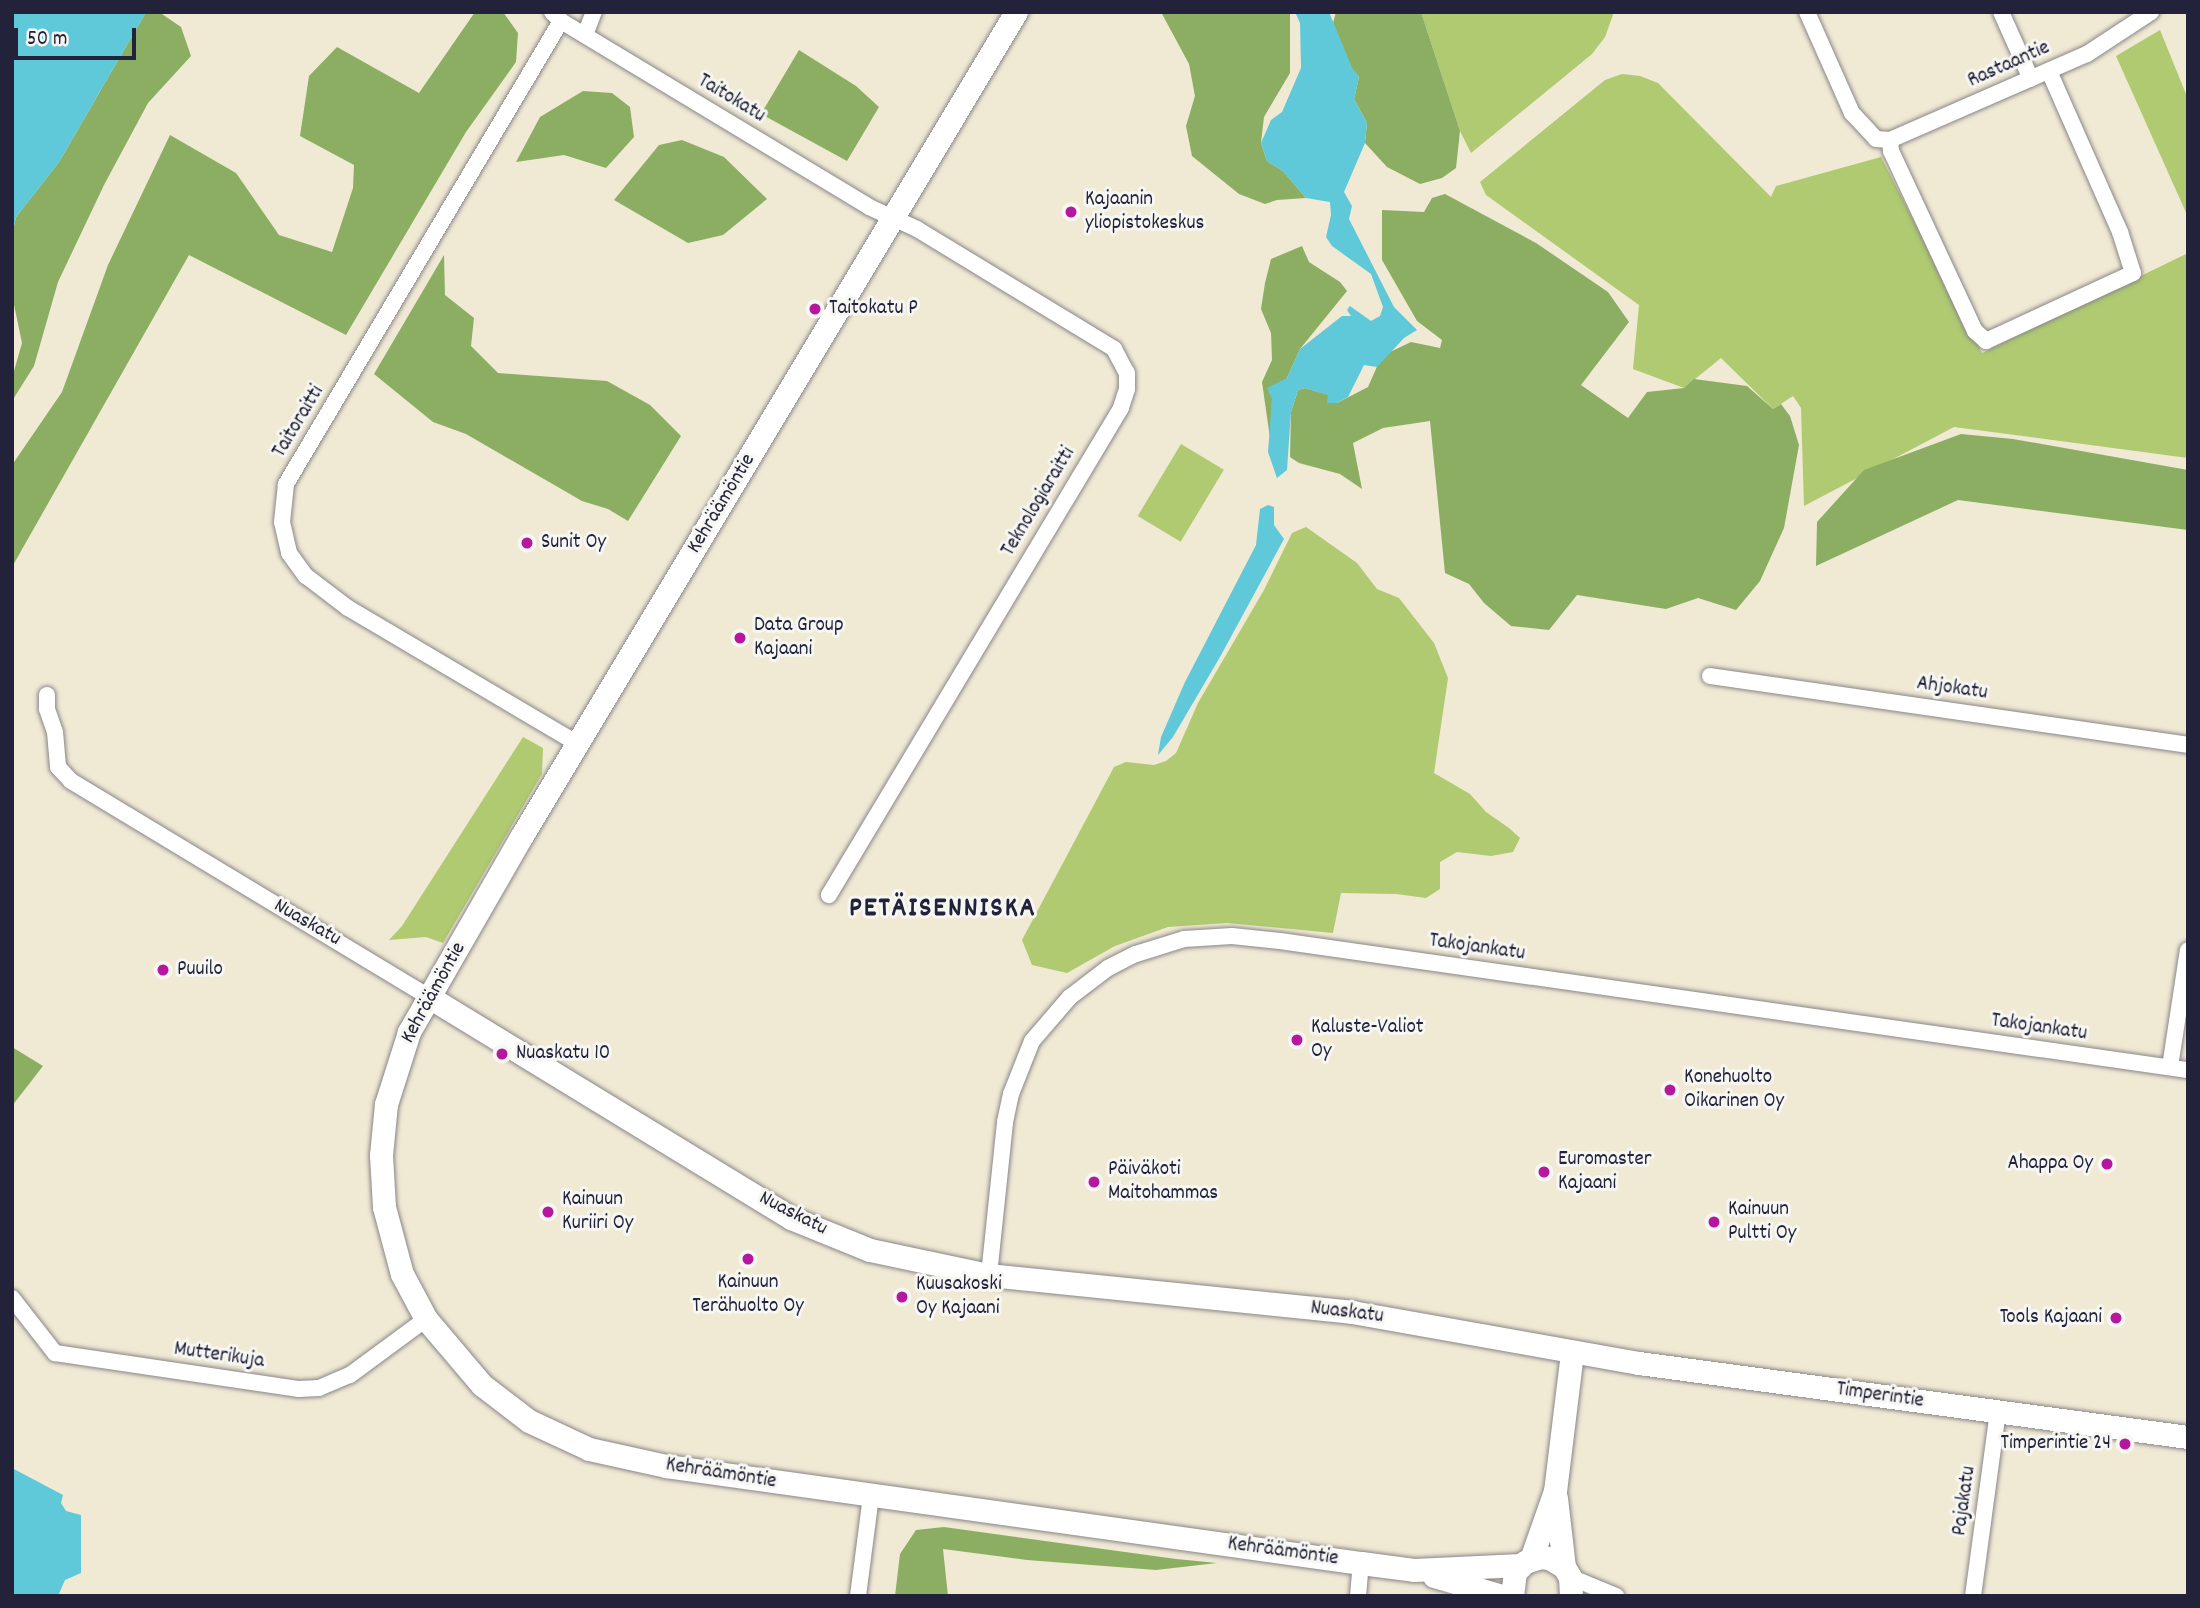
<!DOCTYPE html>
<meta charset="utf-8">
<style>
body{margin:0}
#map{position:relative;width:2200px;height:1608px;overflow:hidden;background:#f0e9d4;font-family:Dekko,sans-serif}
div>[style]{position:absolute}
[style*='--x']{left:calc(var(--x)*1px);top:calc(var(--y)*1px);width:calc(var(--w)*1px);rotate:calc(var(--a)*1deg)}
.green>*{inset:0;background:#afca71;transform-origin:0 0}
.forest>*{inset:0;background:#8bae63}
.water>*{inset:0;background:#5fc9da}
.roads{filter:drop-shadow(0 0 2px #898688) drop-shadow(0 0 2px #898688)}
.street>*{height:16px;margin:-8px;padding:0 8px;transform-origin:8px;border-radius:8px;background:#fff}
.secondary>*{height:23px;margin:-11.5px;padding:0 11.5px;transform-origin:11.5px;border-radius:11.5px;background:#fff}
.dots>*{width:19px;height:19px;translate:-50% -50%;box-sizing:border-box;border:4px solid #f6f6f2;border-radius:50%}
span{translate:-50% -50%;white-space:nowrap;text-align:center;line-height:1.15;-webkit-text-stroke:6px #f6f6f2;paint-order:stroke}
.street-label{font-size:21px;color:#22223b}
.poi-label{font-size:21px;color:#22223b}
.left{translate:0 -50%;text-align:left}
.right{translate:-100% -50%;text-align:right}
.district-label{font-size:28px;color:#22223b;font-weight:700;letter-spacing:2px}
.frame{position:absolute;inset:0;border:14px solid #22223b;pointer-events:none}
.scale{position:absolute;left:14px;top:28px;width:122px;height:32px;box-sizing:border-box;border:4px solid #22223b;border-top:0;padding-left:9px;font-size:21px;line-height:24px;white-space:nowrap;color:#22223b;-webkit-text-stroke:5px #f6f6f2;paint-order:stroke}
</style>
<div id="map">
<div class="green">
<i style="clip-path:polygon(1421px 12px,1614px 12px,1605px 37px,1592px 54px,1471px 153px,1460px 131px)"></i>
<i style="clip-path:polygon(2160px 30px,2188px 99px,2188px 217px,2116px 56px)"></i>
<i style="clip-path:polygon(1622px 74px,1640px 76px,1658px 83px,1771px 197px,1776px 186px,1881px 157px,1982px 353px,2188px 253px,2188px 458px,1954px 427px,1804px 506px,1801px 408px,1793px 396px,1773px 409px,1721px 358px,1684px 388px,1633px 369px,1639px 305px,1486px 195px,1480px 182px,1605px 80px)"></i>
<i style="left:1181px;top:444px;width:50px;height:84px;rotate:31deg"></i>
<i style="clip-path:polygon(1306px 527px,1357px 563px,1377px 589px,1399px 598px,1434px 643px,1448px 678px,1434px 773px,1470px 794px,1486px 812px,1509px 828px,1520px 838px,1513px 852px,1491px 856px,1457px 852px,1440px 862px,1440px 889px,1426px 898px,1396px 894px,1341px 893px,1333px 933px,1227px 923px,1168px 927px,1115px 946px,1067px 973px,1032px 965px,1022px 940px,1114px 767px,1126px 762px,1154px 765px,1166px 761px,1176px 753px,1198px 703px,1264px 590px,1292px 533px)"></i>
<i style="clip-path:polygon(523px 737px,543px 748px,542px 774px,443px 943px,426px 937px,389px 940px,402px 926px)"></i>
</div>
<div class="forest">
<i style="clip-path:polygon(146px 12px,159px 12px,181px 27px,191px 56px,148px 103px,104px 185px,58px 282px,34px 366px,12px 401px,12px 378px,22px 343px,12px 295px,12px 235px,16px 217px,59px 162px)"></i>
<i style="clip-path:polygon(475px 12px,503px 12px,518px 33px,516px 62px,466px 132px,346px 335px,189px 255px,12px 567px,12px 465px,62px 392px,108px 265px,170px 135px,236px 173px,279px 235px,332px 252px,353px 188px,354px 165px,300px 136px,309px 76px,337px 47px,419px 93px)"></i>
<i style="clip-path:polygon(1161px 12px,1290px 12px,1290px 73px,1264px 117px,1261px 143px,1267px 161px,1283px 171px,1306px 198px,1277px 200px,1265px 204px,1239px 194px,1192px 156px,1186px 126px,1195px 96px,1189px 64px)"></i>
<i style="clip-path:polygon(1336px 12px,1421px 12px,1460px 131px,1456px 168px,1442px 178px,1420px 184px,1387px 167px,1365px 143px,1367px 123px,1354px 99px,1359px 77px,1352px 69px,1333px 23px)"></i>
<i style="clip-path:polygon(799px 50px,856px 86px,879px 107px,847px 161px,761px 114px)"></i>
<i style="clip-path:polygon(583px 91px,612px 93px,630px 107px,634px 137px,606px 168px,564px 155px,516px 162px,540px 117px)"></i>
<i style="clip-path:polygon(682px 140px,724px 157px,767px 199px,723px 235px,688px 243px,614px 200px,659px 145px)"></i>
<i style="clip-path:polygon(1445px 194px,1536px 243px,1608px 292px,1629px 322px,1581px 385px,1628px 418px,1647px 392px,1684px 388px,1694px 379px,1747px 386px,1773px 409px,1781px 404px,1790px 416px,1799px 445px,1784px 528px,1760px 581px,1736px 610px,1698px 598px,1666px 609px,1577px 595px,1549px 630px,1511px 626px,1484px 603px,1469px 584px,1445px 573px,1430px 421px,1383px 428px,1353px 443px,1362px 489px,1340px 474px,1299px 463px,1290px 457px,1291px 412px,1298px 390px,1305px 388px,1329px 395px,1337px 403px,1368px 387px,1379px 362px,1390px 352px,1411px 342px,1440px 348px,1442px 340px,1417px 321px,1382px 260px,1382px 210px,1424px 212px,1432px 198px)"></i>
<i style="clip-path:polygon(1302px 246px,1309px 262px,1340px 282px,1347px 291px,1300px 349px,1287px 378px,1272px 399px,1271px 445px,1262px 382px,1272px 360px,1271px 333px,1261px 309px,1265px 283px,1271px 259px)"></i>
<i style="clip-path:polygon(444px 255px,445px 295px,474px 318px,471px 346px,498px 373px,607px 381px,650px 405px,681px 436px,628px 521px,608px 509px,582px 501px,466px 434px,433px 422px,374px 374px)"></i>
<i style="clip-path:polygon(1961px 434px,2013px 439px,2188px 470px,2188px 530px,1958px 500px,1816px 566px,1817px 522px,1864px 470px)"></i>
<i style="clip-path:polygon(12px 1047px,43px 1066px,12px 1106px)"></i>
<i style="clip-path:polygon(944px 1527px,1176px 1559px,1217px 1563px,1156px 1570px,1027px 1560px,943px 1549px,948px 1596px,895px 1596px,900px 1554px,916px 1530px)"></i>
</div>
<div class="water">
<i style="clip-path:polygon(12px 12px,146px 12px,59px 162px,16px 217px,12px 235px)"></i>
<i style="clip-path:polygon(1295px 12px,1329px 12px,1352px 68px,1359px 77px,1354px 99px,1367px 123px,1365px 143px,1344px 192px,1352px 206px,1349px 219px,1394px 307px,1417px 330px,1404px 338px,1377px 367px,1364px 365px,1348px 397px,1337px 403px,1327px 403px,1328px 395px,1305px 388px,1298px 390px,1291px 412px,1287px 470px,1277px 478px,1268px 452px,1272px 399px,1267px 388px,1287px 378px,1300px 349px,1342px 316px,1351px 316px,1347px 310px,1350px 306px,1371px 321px,1380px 316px,1383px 307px,1371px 274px,1332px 246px,1326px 237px,1331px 215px,1330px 202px,1306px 198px,1283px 171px,1267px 161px,1261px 143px,1271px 120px,1282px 112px,1301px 68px,1300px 23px)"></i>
<i style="clip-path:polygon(1268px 505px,1274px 507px,1274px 525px,1284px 539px,1220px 657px,1173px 737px,1158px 755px,1161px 737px,1185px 682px,1256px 545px,1260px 509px)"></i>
<i style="clip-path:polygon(12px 1468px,63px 1495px,61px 1503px,66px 1511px,81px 1515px,81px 1573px,65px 1580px,58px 1596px,12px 1596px)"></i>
</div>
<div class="roads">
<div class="street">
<i style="--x:552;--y:12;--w:13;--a:45"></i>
<i style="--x:561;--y:21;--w:360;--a:31.1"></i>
<i style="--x:869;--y:207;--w:53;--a:24.6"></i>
<i style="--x:917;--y:229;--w:231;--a:31.3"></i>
<i style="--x:1114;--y:349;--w:27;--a:62"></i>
<i style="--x:1127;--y:373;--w:16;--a:90"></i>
<i style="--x:1127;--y:389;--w:20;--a:108"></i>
<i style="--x:1121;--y:408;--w:568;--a:120.95"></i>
<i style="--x:1807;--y:12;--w:111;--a:66"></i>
<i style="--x:1852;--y:113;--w:35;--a:47"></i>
<i style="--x:1876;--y:139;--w:14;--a:4"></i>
<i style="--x:1890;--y:140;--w:215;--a:-23.6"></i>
<i style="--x:2087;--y:54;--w:77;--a:-33.3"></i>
<i style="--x:2001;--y:12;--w:73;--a:65.9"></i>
<i style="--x:561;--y:21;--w:539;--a:120.71"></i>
<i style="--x:286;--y:484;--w:38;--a:96"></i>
<i style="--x:282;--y:522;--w:32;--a:77"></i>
<i style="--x:289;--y:553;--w:29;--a:54"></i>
<i style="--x:306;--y:576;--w:53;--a:37.3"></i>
<i style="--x:348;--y:608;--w:267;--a:30.6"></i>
<i style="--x:585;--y:35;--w:25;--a:-69"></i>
<i style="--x:1890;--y:140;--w:11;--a:85"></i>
<i style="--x:1891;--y:151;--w:199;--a:65"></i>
<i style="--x:1975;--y:331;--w:15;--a:42"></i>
<i style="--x:1986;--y:341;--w:162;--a:-24.8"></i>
<i style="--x:2133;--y:273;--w:43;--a:-107.6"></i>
<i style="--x:2120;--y:232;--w:176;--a:-113.8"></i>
<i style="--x:1710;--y:676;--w:483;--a:8.2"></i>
<i style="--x:47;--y:695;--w:14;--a:90"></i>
<i style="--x:47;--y:709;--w:24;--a:71"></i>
<i style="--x:55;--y:732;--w:35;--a:85"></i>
<i style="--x:58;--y:767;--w:19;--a:47"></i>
<i style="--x:71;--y:781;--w:418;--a:31.1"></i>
<i style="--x:2170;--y:1067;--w:118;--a:-81.3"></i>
<i style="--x:989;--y:1275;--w:154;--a:-84"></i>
<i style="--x:1005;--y:1122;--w:29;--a:-78"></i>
<i style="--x:1011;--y:1094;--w:57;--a:-68.4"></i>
<i style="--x:1032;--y:1041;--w:58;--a:-49.2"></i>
<i style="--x:1070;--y:997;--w:48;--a:-37.3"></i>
<i style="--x:1108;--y:968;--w:31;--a:-27"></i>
<i style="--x:1136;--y:954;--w:50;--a:-17.4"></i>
<i style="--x:1184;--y:939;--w:48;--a:-3.6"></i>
<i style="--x:1232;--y:936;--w:48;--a:5.9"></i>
<i style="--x:1280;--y:941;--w:917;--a:8.09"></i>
<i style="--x:12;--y:1298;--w:70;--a:52"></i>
<i style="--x:55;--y:1353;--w:247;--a:8.4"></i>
<i style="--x:299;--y:1389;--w:20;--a:-3"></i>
<i style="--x:319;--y:1388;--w:34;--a:-23"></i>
<i style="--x:350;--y:1375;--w:94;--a:-36.4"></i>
<i style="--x:1570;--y:1577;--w:50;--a:22.4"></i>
<i style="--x:858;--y:1596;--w:101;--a:-82.6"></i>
<i style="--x:1358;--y:1596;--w:33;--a:-85"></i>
<i style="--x:1973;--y:1596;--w:186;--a:-82.3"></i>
</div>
<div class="secondary">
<i style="--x:1016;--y:12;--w:962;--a:120.96"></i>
<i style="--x:521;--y:837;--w:225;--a:119.9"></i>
<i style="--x:409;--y:1032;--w:76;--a:107.7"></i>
<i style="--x:386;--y:1104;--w:51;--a:95.6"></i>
<i style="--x:381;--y:1155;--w:52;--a:86.7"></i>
<i style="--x:384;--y:1207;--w:69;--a:75"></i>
<i style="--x:402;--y:1274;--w:51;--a:61.9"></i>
<i style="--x:426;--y:1319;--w:87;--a:49.7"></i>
<i style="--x:482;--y:1385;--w:59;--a:37.5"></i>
<i style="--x:529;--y:1421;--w:66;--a:25"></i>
<i style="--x:589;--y:1449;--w:79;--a:12.4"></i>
<i style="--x:666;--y:1466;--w:702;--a:7.95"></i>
<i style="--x:1361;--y:1563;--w:53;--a:7.5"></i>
<i style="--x:1414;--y:1570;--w:107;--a:-2.7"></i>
<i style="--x:429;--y:997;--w:424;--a:31.4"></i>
<i style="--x:791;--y:1218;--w:85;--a:22.1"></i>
<i style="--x:870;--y:1250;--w:122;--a:11.9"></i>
<i style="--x:989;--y:1275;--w:365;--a:5.8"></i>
<i style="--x:1352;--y:1312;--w:291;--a:10.1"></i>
<i style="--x:1639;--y:1363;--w:554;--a:7.68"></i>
<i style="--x:1556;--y:1498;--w:69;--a:83.4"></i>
<i style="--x:1531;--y:1559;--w:72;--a:-70.6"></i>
<i style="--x:1555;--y:1491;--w:140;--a:-83"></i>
<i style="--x:1434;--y:1576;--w:71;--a:16.4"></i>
<i style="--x:1512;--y:1596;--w:24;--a:-83"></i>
<i style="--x:1515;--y:1572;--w:14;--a:-45"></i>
<i style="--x:1525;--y:1562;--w:16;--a:-18"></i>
<i style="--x:1540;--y:1557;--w:9;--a:6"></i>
<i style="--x:1549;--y:1558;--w:17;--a:31"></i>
<i style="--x:1564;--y:1567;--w:12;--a:59"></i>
<i style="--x:1570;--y:1577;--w:19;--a:87"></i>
</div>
</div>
<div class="dots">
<i style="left:1071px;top:212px;background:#b5179e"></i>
<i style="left:815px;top:309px;background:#b5179e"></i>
<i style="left:527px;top:543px;background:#b5179e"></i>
<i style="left:740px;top:638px;background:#b5179e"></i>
<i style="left:163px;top:970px;background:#b5179e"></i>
<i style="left:1297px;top:1040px;background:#b5179e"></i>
<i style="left:502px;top:1054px;background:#b5179e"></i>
<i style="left:1670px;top:1090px;background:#b5179e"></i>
<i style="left:2107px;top:1164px;background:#b5179e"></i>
<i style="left:1544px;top:1172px;background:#b5179e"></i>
<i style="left:1094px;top:1182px;background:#b5179e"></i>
<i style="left:548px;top:1212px;background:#b5179e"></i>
<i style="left:1714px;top:1222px;background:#b5179e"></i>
<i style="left:748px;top:1259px;background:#b5179e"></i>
<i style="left:902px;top:1297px;background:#b5179e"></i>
<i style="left:2116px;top:1318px;background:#b5179e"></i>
<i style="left:2125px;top:1444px;background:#b5179e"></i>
</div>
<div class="street-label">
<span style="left:2009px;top:65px;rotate:-24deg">Rastaantie</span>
<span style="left:731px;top:99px;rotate:31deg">Taitokatu</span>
<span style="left:299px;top:422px;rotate:-59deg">Taitoraitti</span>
<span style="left:1039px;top:502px;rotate:-59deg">Teknologiaraitti</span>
<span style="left:722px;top:504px;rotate:-59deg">Kehräämöntie</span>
<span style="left:1952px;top:689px;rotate:8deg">Ahjokatu</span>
<span style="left:307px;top:923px;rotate:30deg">Nuaskatu</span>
<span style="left:1477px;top:948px;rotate:8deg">Takojankatu</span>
<span style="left:434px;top:993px;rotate:-61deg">Kehräämöntie</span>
<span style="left:2039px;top:1028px;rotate:8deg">Takojankatu</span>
<span style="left:793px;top:1214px;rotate:27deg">Nuaskatu</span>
<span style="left:1347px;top:1313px;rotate:7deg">Nuaskatu</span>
<span style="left:219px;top:1356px;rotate:8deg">Mutterikuja</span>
<span style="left:1880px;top:1396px;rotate:8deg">Timperintie</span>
<span style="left:721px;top:1474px;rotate:9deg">Kehräämöntie</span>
<span style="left:1965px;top:1501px;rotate:-82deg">Pajakatu</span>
<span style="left:1283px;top:1552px;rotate:8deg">Kehräämöntie</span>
</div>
<div class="poi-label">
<span class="left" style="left:1085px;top:212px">Kajaanin<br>yliopistokeskus</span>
<span class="left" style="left:829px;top:309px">Taitokatu P</span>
<span class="left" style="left:541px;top:543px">Sunit Oy</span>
<span class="left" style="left:754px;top:638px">Data Group<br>Kajaani</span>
<span class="left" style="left:177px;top:970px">Puuilo</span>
<span class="left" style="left:1311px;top:1040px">Kaluste-Valiot<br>Oy</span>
<span class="left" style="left:516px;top:1054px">Nuaskatu 10</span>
<span class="left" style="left:1684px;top:1090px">Konehuolto<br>Oikarinen Oy</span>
<span class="left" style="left:1558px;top:1172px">Euromaster<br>Kajaani</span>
<span class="right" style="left:2093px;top:1164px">Ahappa Oy</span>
<span class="left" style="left:1108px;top:1182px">Päiväkoti<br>Maitohammas</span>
<span class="left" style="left:562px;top:1212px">Kainuun<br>Kuriiri Oy</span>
<span class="left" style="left:1728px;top:1222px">Kainuun<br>Pultti Oy</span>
<span style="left:748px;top:1295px">Kainuun<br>Terähuolto Oy</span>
<span class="left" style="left:916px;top:1297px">Kuusakoski<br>Oy Kajaani</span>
<span class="right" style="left:2102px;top:1318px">Tools Kajaani</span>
<span class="right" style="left:2111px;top:1444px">Timperintie 24</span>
</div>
<div class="district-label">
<span style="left:943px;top:910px">PETÄISENNISKA</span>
</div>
<div class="frame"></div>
<div class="scale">50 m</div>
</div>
